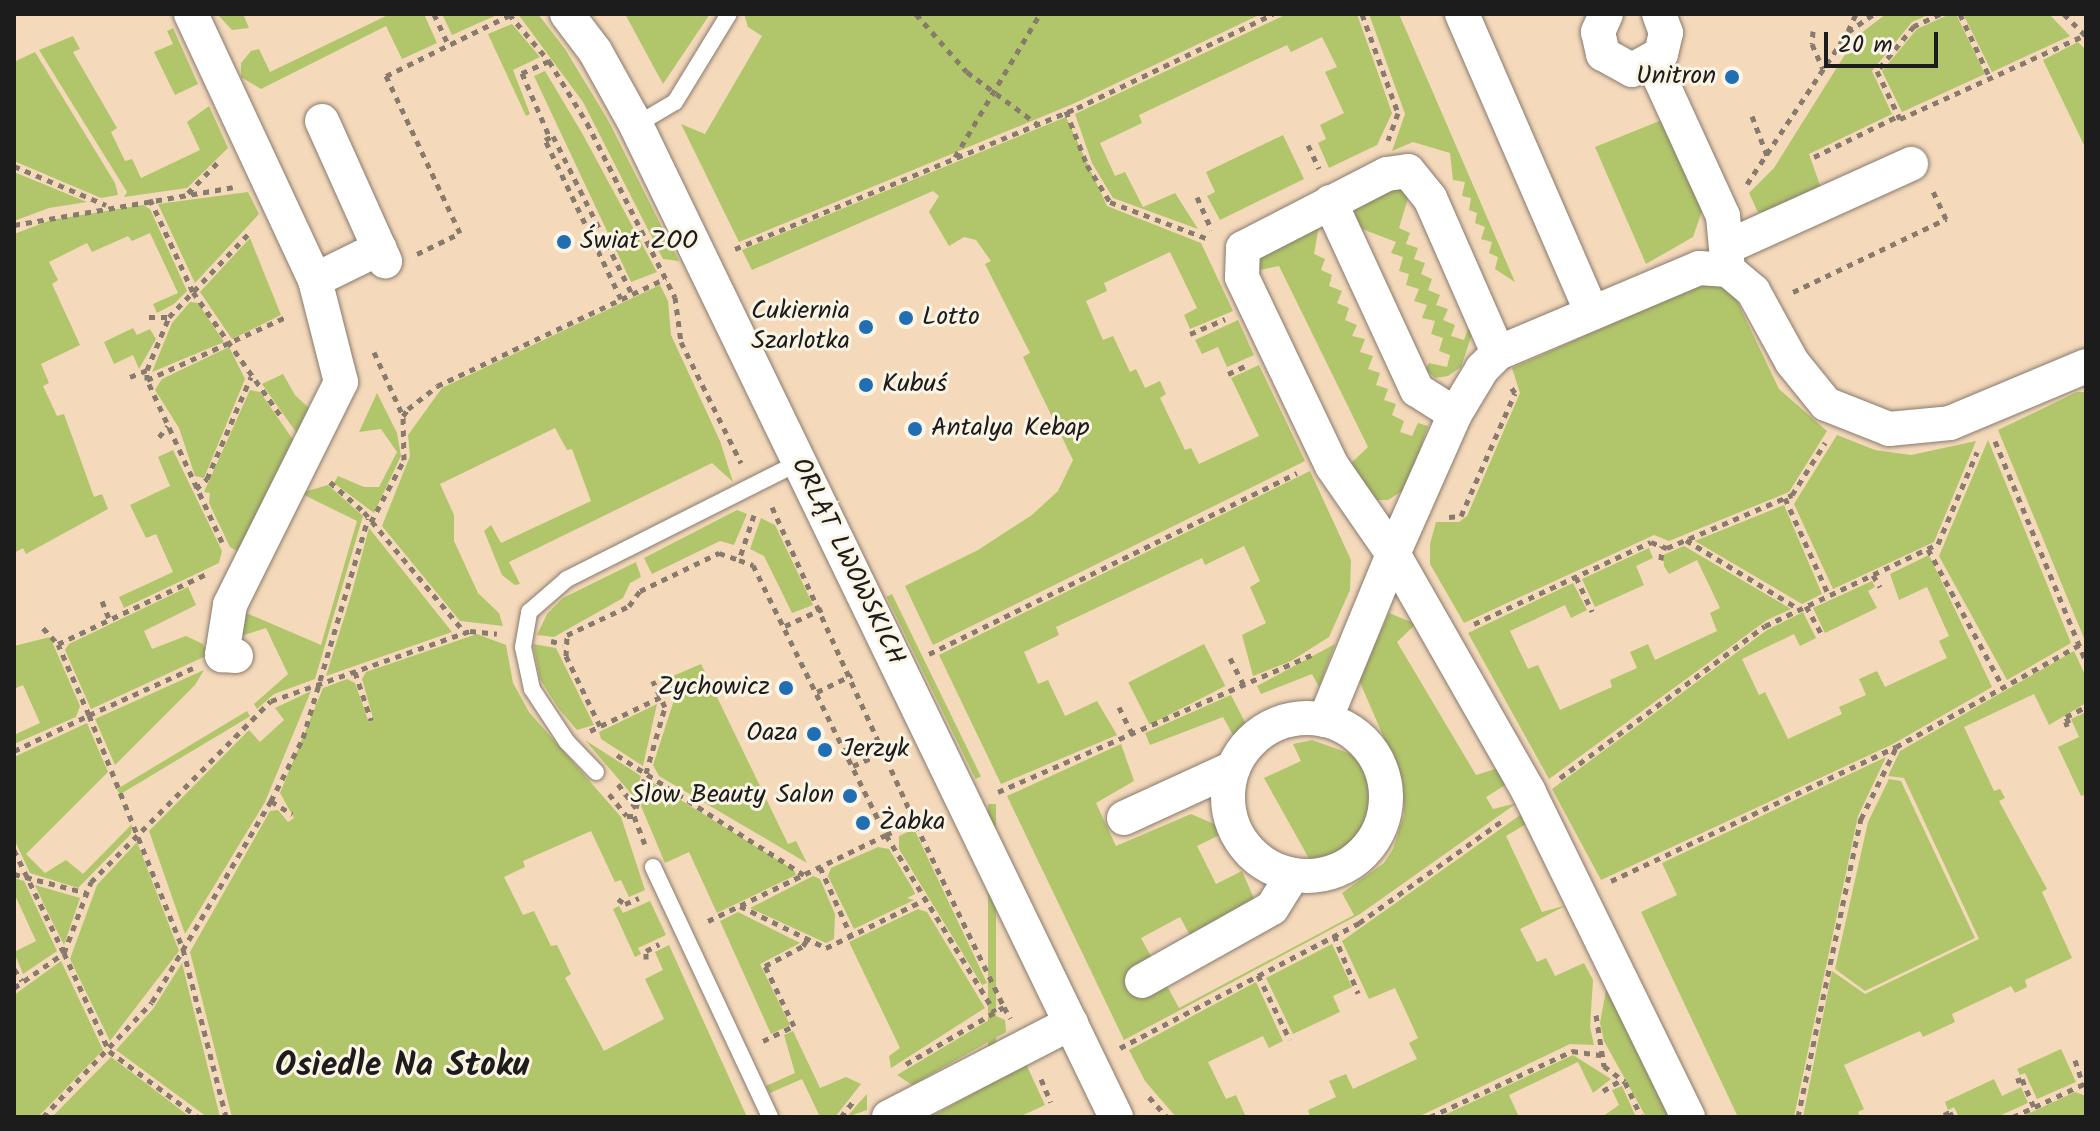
<!DOCTYPE html>
<meta charset="utf-8">
<style>
body{margin:0}
#map{position:relative;width:2100px;height:1131px;overflow:hidden;background:#f4d9bb;font-family:Kalam,sans-serif}
div>[style]{position:absolute}
[style*='--x']{left:calc(var(--x)*1px);top:calc(var(--y)*1px);width:calc(var(--w)*1px);rotate:calc(var(--a)*1deg)}
.green>*{inset:0;background:#b1c66b;transform-origin:0 0}
.path>*{height:5px;margin-top:-2.5px;transform-origin:0;background:repeating-linear-gradient(90deg,#887a6c 0 6px,transparent 0 12px)}
.roads{filter:drop-shadow(0 0 2px #887a6c) drop-shadow(0 0 2px #887a6c)}
.service>*{height:16px;margin:-8px;padding:0 8px;transform-origin:8px;border-radius:8px;background:#fff}
.minor>*{height:34px;margin:-17px;padding:0 17px;transform-origin:17px;border-radius:17px;background:#fff}
.minor>.ring{margin:-17px;padding:0;box-sizing:content-box;background:none;border:34px solid #fff;border-radius:50%}
.dots>*{width:22px;height:22px;translate:-50% -50%;box-sizing:border-box;border:4px solid #fcf5e5;border-radius:50%}
span{translate:-50% -50%;white-space:nowrap;text-align:center;line-height:1.15;-webkit-text-stroke:6px #fcf5e5;paint-order:stroke}
.poi-label{font-size:26px;color:#1c1c1c}
.right{translate:-100% -50%;text-align:right}
.left{translate:0 -50%;text-align:left}
.street-label{font-size:26px;color:#1c1c1c}
.district-label{font-size:34px;color:#1c1c1c;font-weight:700}
.frame{position:absolute;inset:0;border:16px solid #1c1c1c;pointer-events:none}
.scale{position:absolute;left:1824px;top:32px;width:114px;height:36px;box-sizing:border-box;border:4px solid #1c1c1c;border-top:0;padding-left:10px;font-size:24px;line-height:28px;white-space:nowrap;color:#1c1c1c;-webkit-text-stroke:6px #fcf5e5;paint-order:stroke}
</style>
<div id="map">
<div class="green">
<i style="clip-path:polygon(217px 14px,243px 14px,249px 28px,232px 30px)"></i>
<i style="clip-path:polygon(390px 14px,424px 14px,437px 43px,402px 59px,386px 26px,261px 89px,241px 77px,241px 63px,251px 51px,259px 49px,270px 72px)"></i>
<i style="clip-path:polygon(442px 14px,499px 14px,452px 35px)"></i>
<i style="clip-path:polygon(518px 14px,538px 14px,565px 49px,608px 120px,679px 261px,663px 259px,583px 102px)"></i>
<i style="clip-path:polygon(625px 14px,710px 14px,663px 84px)"></i>
<i style="clip-path:polygon(744px 14px,1261px 14px,1075px 103px,739px 242px,681px 124px,705px 134px,762px 36px,748px 27px)"></i>
<i style="clip-path:polygon(1287px 14px,1357px 14px,1392px 113px,1377px 145px,1329px 168px,1318px 143px,1326px 139px,1320px 125px,1344px 113px,1325px 72px,1337px 67px,1322px 37px,1291px 52px,1287px 45px,1139px 115px,1142px 123px,1100px 143px,1115px 176px,1125px 172px,1143px 207px,1175px 193px,1198px 229px,1113px 198px,1092px 163px,1075px 114px)"></i>
<i style="clip-path:polygon(1369px 14px,1399px 14px,1515px 282px,1495px 269px,1498px 257px,1489px 253px,1492px 242px,1481px 239px,1485px 227px,1475px 223px,1477px 213px,1469px 210px,1471px 198px,1462px 196px,1465px 182px,1453px 180px,1450px 153px,1413px 142px,1392px 151px,1405px 114px)"></i>
<i style="clip-path:polygon(1886px 14px,1930px 14px,1912px 22px,1872px 71px,1892px 114px,1809px 154px,1821px 188px,1771px 212px,1758px 212px,1749px 193px,1774px 168px,1856px 37px)"></i>
<i style="clip-path:polygon(1950px 14px,1956px 14px,1985px 74px,1902px 112px,1882px 71px,1917px 29px)"></i>
<i style="clip-path:polygon(1963px 14px,2049px 14px,2070px 36px,1992px 72px)"></i>
<i style="clip-path:polygon(512px 24px,540px 57px,513px 70px,530px 114px,526px 116px,488px 34px)"></i>
<i style="clip-path:polygon(173px 28px,198px 84px,175px 95px,154px 52px,173px 44px,167px 31px)"></i>
<i style="clip-path:polygon(73px 36px,80px 49px,73px 52px,117px 128px,111px 132px,125px 161px,132px 159px,141px 178px,200px 150px,187px 122px,209px 106px,228px 148px,187px 188px,124px 197px,127px 192px,39px 50px)"></i>
<i style="clip-path:polygon(2078px 42px,2086px 50px,2086px 149px,2043px 60px)"></i>
<i style="clip-path:polygon(35px 52px,115px 183px,118px 195px,101px 198px,14px 161px,14px 62px)"></i>
<i style="clip-path:polygon(545px 71px,582px 133px,657px 272px,631px 282px,534px 76px)"></i>
<i style="clip-path:polygon(1066px 117px,1107px 206px,1201px 243px,1233px 311px,1190px 329px,1184px 315px,1197px 308px,1170px 252px,1104px 283px,1107px 291px,1086px 301px,1103px 340px,1113px 336px,1130px 372px,1136px 369px,1145px 388px,1160px 381px,1166px 394px,1160px 398px,1185px 450px,1191px 448px,1199px 464px,1259px 436px,1231px 378px,1259px 365px,1305px 461px,933px 645px,905px 586px,978px 550px,1032px 515px,1058px 491px,1073px 460px,1023px 357px,1030px 353px,985px 264px,991px 261px,976px 240px,964px 237px,949px 246px,929px 212px,939px 196px,933px 191px,752px 270px,742px 250px)"></i>
<i style="clip-path:polygon(1662px 120px,1704px 205px,1693px 237px,1646px 264px,1595px 147px)"></i>
<i style="clip-path:polygon(1283px 135px,1304px 179px,1220px 220px,1207px 196px,1215px 192px,1206px 172px)"></i>
<i style="clip-path:polygon(14px 172px,87px 202px,49px 208px,14px 221px)"></i>
<i style="clip-path:polygon(1398px 183px,1408px 198px,1399px 228px,1410px 233px,1406px 244px,1418px 248px,1414px 259px,1425px 263px,1421px 274px,1432px 279px,1428px 290px,1440px 295px,1436px 305px,1448px 309px,1443px 320px,1455px 325px,1451px 336px,1464px 340px,1468px 329px,1473px 331px,1461px 367px,1448px 376px,1435px 378px,1425px 369px,1429px 363px,1447px 367px,1450px 355px,1439px 351px,1443px 338px,1431px 334px,1435px 321px,1422px 318px,1427px 305px,1414px 301px,1419px 289px,1406px 285px,1409px 274px,1399px 271px,1403px 257px,1391px 253px,1396px 242px,1362px 229px,1355px 216px,1355px 207px)"></i>
<i style="clip-path:polygon(248px 192px,259px 214px,195px 283px,158px 204px)"></i>
<i style="clip-path:polygon(143px 205px,150px 209px,187px 291px,174px 304px,157px 313px,153px 304px,178px 293px,150px 233px,132px 241px,128px 236px,92px 252px,87px 243px,49px 262px,58px 280px,52px 284px,80px 345px,41px 364px,49px 383px,43px 386px,57px 416px,64px 414px,94px 497px,102px 494px,108px 509px,26px 554px,23px 548px,14px 553px,14px 234px,51px 220px)"></i>
<i style="clip-path:polygon(1319px 226px,1314px 254px,1325px 259px,1321px 270px,1332px 275px,1329px 286px,1342px 291px,1337px 303px,1349px 308px,1345px 320px,1357px 325px,1352px 336px,1365px 339px,1360px 352px,1373px 356px,1368px 369px,1380px 373px,1376px 385px,1388px 389px,1384px 400px,1396px 404px,1392px 415px,1404px 421px,1400px 432px,1412px 436px,1418px 423px,1428px 426px,1407px 488px,1388px 500px,1376px 500px,1345px 469px,1368px 447px,1279px 266px,1254px 271px,1252px 259px)"></i>
<i style="clip-path:polygon(250px 238px,281px 315px,232px 339px,200px 292px)"></i>
<i style="clip-path:polygon(1703px 284px,1723px 287px,1735px 297px,1779px 389px,1827px 431px,1789px 492px,1669px 541px,1654px 535px,1464px 623px,1430px 564px,1430px 544px,1436px 522px,1459px 522px,1467px 516px,1520px 393px,1512px 368px)"></i>
<i style="clip-path:polygon(660px 285px,668px 301px,671px 335px,720px 441px,733px 482px,712px 463px,509px 562px,520px 584px,515px 585px,502px 575px,484px 531px,491px 525px,501px 543px,591px 501px,572px 449px,567px 450px,555px 428px,440px 484px,454px 515px,454px 541px,478px 593px,499px 613px,503px 626px,460px 621px,382px 526px,410px 456px,408px 435px,442px 388px)"></i>
<i style="clip-path:polygon(190px 302px,198px 303px,224px 342px,152px 372px,172px 323px)"></i>
<i style="clip-path:polygon(1238px 320px,1254px 355px,1227px 367px,1218px 347px,1202px 354px,1195px 340px)"></i>
<i style="clip-path:polygon(133px 328px,137px 335px,150px 329px,156px 339px,139px 369px,133px 355px,114px 364px,104px 342px)"></i>
<i style="clip-path:polygon(229px 347px,245px 379px,204px 478px,195px 476px,179px 428px,155px 390px,162px 379px)"></i>
<i style="clip-path:polygon(283px 374px,295px 395px,312px 411px,298px 435px,262px 384px)"></i>
<i style="clip-path:polygon(250px 390px,260px 392px,298px 447px,240px 553px,230px 547px,209px 503px,210px 493px,204px 492px)"></i>
<i style="clip-path:polygon(2077px 392px,2086px 392px,2086px 643px,1998px 430px)"></i>
<i style="clip-path:polygon(377px 393px,397px 433px,401px 456px,374px 513px,334px 483px,338px 476px,364px 487px,379px 487px,397px 452px,381px 429px,359px 432px)"></i>
<i style="clip-path:polygon(1837px 435px,1875px 450px,1911px 455px,1976px 441px,1934px 542px,1833px 589px,1794px 504px)"></i>
<i style="clip-path:polygon(1988px 440px,2071px 643px,2007px 680px,1939px 556px)"></i>
<i style="clip-path:polygon(173px 450px,222px 551px,219px 563px,124px 608px,119px 597px,173px 572px,156px 534px,146px 538px,130px 505px,170px 486px,158px 457px)"></i>
<i style="clip-path:polygon(1310px 471px,1351px 560px,1350px 590px,1329px 637px,1291px 661px,1253px 676px,1242px 635px,1266px 623px,1250px 587px,1260px 581px,1244px 546px,1205px 565px,1202px 558px,1056px 627px,1059px 635px,1024px 652px,1038px 684px,1048px 680px,1065px 716px,1097px 701px,1117px 735px,1001px 784px,939px 655px)"></i>
<i style="clip-path:polygon(328px 485px,363px 516px,315px 679px,274px 694px,257px 709px,254px 704px,288px 674px,266px 628px,241px 636px,244px 612px,321px 645px,357px 521px,300px 493px)"></i>
<i style="clip-path:polygon(1784px 505px,1822px 594px,1802px 604px,1695px 541px)"></i>
<i style="clip-path:polygon(737px 510px,747px 514px,734px 545px,720px 541px,652px 574px,644px 558px)"></i>
<i style="clip-path:polygon(761px 518px,775px 525px,813px 605px,792px 613px,764px 556px,750px 549px)"></i>
<i style="clip-path:polygon(369px 528px,452px 632px,326px 676px,352px 592px)"></i>
<i style="clip-path:polygon(1684px 546px,1791px 609px,1767px 620px,1549px 779px,1468px 633px,1573px 583px,1587px 610px,1571px 618px,1565px 605px,1510px 631px,1528px 669px,1538px 665px,1560px 710px,1612px 687px,1610px 680px,1637px 668px,1630px 652px,1648px 644px,1655px 660px,1717px 631px,1710px 613px,1720px 608px,1697px 560px,1669px 574px,1664px 566px,1663px 555px)"></i>
<i style="clip-path:polygon(1649px 548px,1653px 558px,1636px 566px,1644px 585px,1595px 607px,1582px 579px)"></i>
<i style="clip-path:polygon(1929px 555px,1992px 687px,1893px 744px,1601px 880px,1552px 789px,1767px 630px,1803px 612px,1816px 638px,1800px 646px,1794px 634px,1742px 659px,1759px 695px,1765px 692px,1788px 739px,1842px 714px,1839px 707px,1866px 695px,1859px 679px,1877px 671px,1885px 687px,1947px 658px,1939px 641px,1949px 636px,1927px 587px,1899px 600px,1890px 574px)"></i>
<i style="clip-path:polygon(636px 562px,641px 577px,630px 583px,623px 598px,554px 637px,537px 635px,547px 614px,563px 598px)"></i>
<i style="clip-path:polygon(1872px 581px,1875px 587px,1868px 591px,1877px 608px,1825px 633px,1813px 608px)"></i>
<i style="clip-path:polygon(188px 587px,196px 605px,144px 631px,152px 649px,186px 636px,203px 644px,208px 655px,91px 709px,65px 650px,69px 644px)"></i>
<i style="left:892px;top:594px;width:203px;height:6px;rotate:64deg"></i>
<i style="clip-path:polygon(1389px 613px,1416px 624px,1397px 642px,1476px 775px,1499px 768px,1507px 784px,1486px 797px,1493px 809px,1517px 803px,1360px 914px,1124px 1040px,1007px 796px,1121px 744px,1134px 781px,1096px 803px,1116px 846px,1191px 814px,1221px 827px,1224px 833px,1197px 846px,1216px 884px,1242px 871px,1255px 901px,1192px 939px,1180px 917px,1141px 938px,1179px 1008px,1354px 915px,1342px 893px,1384px 863px,1393px 849px,1404px 815px,1403px 782px,1359px 680px)"></i>
<i style="clip-path:polygon(477px 634px,506px 645px,513px 683px,529px 712px,621px 817px,645px 890px,629px 897px,621px 880px,615px 882px,591px 831px,523px 861px,525px 867px,504px 877px,523px 915px,534px 911px,551px 946px,557px 945px,571px 974px,565px 978px,604px 1051px,664px 1019px,645px 979px,663px 970px,655px 952px,669px 945px,747px 1117px,232px 1117px,190px 952px,270px 811px,278px 810px,288px 822px,294px 818px,280px 793px,323px 688px,347px 679px,355px 683px,369px 723px,373px 718px,362px 679px,366px 672px)"></i>
<i style="clip-path:polygon(50px 637px,80px 706px,76px 717px,14px 744px,14px 735px,40px 723px,23px 685px,14px 689px,14px 646px)"></i>
<i style="clip-path:polygon(533px 644px,556px 648px,594px 725px,577px 730px,559px 709px,540px 679px)"></i>
<i style="left:1204px;top:644px;width:47px;height:85px;rotate:63deg"></i>
<i style="clip-path:polygon(1335px 644px,1319px 687px,1312px 674px,1261px 694px,1257px 686px)"></i>
<i style="clip-path:polygon(2074px 651px,2086px 677px,2086px 703px,2049px 725px,2034px 694px,1964px 727px,1994px 791px,2000px 789px,2005px 798px,1999px 801px,2047px 889px,2042px 892px,2072px 958px,2025px 980px,2027px 987px,2015px 993px,2011px 986px,1952px 1014px,1955px 1022px,1923px 1037px,1920px 1031px,1844px 1065px,1864px 1109px,1858px 1112px,1860px 1117px,1803px 1117px,1832px 971px,1865px 994px,1979px 939px,1904px 778px,1888px 776px,1900px 751px)"></i>
<i style="clip-path:polygon(701px 664px,788px 844px,796px 841px,807px 863px,659px 776px,653px 765px,675px 697px,666px 679px)"></i>
<i style="clip-path:polygon(204px 670px,195px 685px,115px 765px,95px 719px)"></i>
<i style="clip-path:polygon(311px 691px,265px 802px,185px 934px,149px 831px,249px 730px,260px 742px,284px 720px,275px 708px)"></i>
<i style="clip-path:polygon(1231px 695px,1248px 728px,1246px 735px,1233px 735px,1223px 717px,1150px 745px,1145px 733px)"></i>
<i style="clip-path:polygon(657px 704px,643px 766px,601px 739px,599px 732px)"></i>
<i style="left:247px;top:711px;width:6px;height:152px;rotate:59deg"></i>
<i style="clip-path:polygon(2086px 712px,2086px 794px,2081px 796px,2058px 747px,2079px 737px,2071px 719px)"></i>
<i style="clip-path:polygon(87px 723px,108px 772px,26px 854px,45px 873px,66px 860px,83px 874px,132px 824px,131px 834px,78px 888px,30px 873px,14px 839px,14px 757px)"></i>
<i style="clip-path:polygon(585px 740px,641px 776px,634px 798px,627px 789px)"></i>
<i style="clip-path:polygon(1312px 740px,1354px 755px,1371px 779px,1375px 799px,1363px 839px,1348px 853px,1312px 864px,1264px 778px,1301px 761px,1293px 744px)"></i>
<i style="clip-path:polygon(1886px 757px,1858px 816px,1794px 1117px,1738px 1117px,1641px 912px,1677px 895px,1662px 863px)"></i>
<i style="clip-path:polygon(1889px 779px,1901px 781px,1975px 938px,1865px 991px,1835px 969px,1868px 822px)"></i>
<i style="clip-path:polygon(650px 781px,794px 870px,796px 875px,717px 913px,689px 852px,665px 863px,641px 806px)"></i>
<i style="left:988px;top:804px;width:8px;height:289px"></i>
<i style="clip-path:polygon(1523px 813px,1526px 824px,1506px 836px,1542px 912px,1567px 905px,1520px 929px,1537px 962px,1546px 958px,1555px 976px,1584px 963px,1593px 980px,1590px 1027px,1594px 1045px,1570px 1044px,1418px 1117px,1310px 1117px,1308px 1110px,1336px 1097px,1329px 1081px,1346px 1074px,1353px 1089px,1417px 1059px,1409px 1043px,1418px 1038px,1395px 988px,1369px 999px,1342px 941px)"></i>
<i style="clip-path:polygon(914px 829px,987px 983px,982px 985px,899px 849px,899px 836px)"></i>
<i style="clip-path:polygon(137px 842px,179px 951px,110px 1041px,70px 959px,97px 885px)"></i>
<i style="clip-path:polygon(878px 847px,889px 849px,913px 889px,915px 894px,907px 898px,914px 900px,854px 929px,828px 876px,831px 868px)"></i>
<i style="clip-path:polygon(813px 876px,820px 879px,835px 914px,834px 939px,826px 943px,750px 908px)"></i>
<i style="clip-path:polygon(14px 878px,24px 881px,57px 951px,23px 974px,14px 952px,36px 941px,14px 893px)"></i>
<i style="clip-path:polygon(35px 885px,80px 898px,64px 945px,47px 911px)"></i>
<i style="clip-path:polygon(650px 901px,666px 935px,638px 948px,641px 954px,635px 957px,613px 909px,619px 906px,623px 913px)"></i>
<i style="clip-path:polygon(918px 909px,927px 912px,985px 1008px,891px 1068px,889px 1056px,900px 1048px,849px 942px)"></i>
<i style="clip-path:polygon(738px 912px,800px 943px,760px 964px,790px 1025px,771px 1034px,720px 921px)"></i>
<i style="clip-path:polygon(1332px 944px,1352px 987px,1333px 996px,1340px 1012px,1293px 1034px,1266px 978px)"></i>
<i style="clip-path:polygon(61px 961px,103px 1050px,38px 1117px,14px 1117px,14px 995px)"></i>
<i style="clip-path:polygon(182px 963px,220px 1117px,207px 1117px,116px 1050px,153px 1009px)"></i>
<i style="clip-path:polygon(1256px 982px,1283px 1041px,1269px 1048px,1263px 1036px,1208px 1062px,1226px 1099px,1236px 1095px,1246px 1117px,1176px 1117px,1145px 1081px,1129px 1050px)"></i>
<i style="clip-path:polygon(1607px 985px,1671px 1117px,1646px 1117px,1604px 1041px,1600px 1023px)"></i>
<i style="clip-path:polygon(996px 1016px,1005px 1020px,1006px 1032px,912px 1085px,897px 1075px)"></i>
<i style="clip-path:polygon(793px 1031px,820px 1088px,846px 1077px,861px 1084px,835px 1117px,820px 1117px,802px 1079px,770px 1093px,766px 1086px,795px 1073px,784px 1035px)"></i>
<i style="clip-path:polygon(2061px 1049px,2076px 1082px,2037px 1099px,2025px 1073px,2020px 1075px,2017px 1069px)"></i>
<i style="clip-path:polygon(1573px 1055px,1611px 1079px,1593px 1093px,1578px 1062px,1509px 1095px,1519px 1117px,1440px 1117px)"></i>
<i style="clip-path:polygon(111px 1057px,143px 1081px,190px 1117px,52px 1117px)"></i>
<i style="clip-path:polygon(1026px 1064px,1045px 1105px,1019px 1117px,931px 1117px)"></i>
<i style="clip-path:polygon(1994px 1079px,2002px 1096px,2021px 1087px,2028px 1103px,1997px 1117px,1959px 1117px,1954px 1107px,1948px 1110px,1945px 1102px)"></i>
<i style="clip-path:polygon(1622px 1086px,1636px 1117px,1602px 1117px,1619px 1105px,1612px 1090px)"></i>
<i style="clip-path:polygon(2075px 1092px,2086px 1096px,2086px 1117px,2021px 1117px)"></i>
<i style="clip-path:polygon(867px 1094px,867px 1110px,847px 1117px,856px 1106px)"></i>
</div>
<div class="path">
<i style="--x:434;--y:14;--w:35;--a:65"></i>
<i style="--x:509;--y:14;--w:62;--a:49.6"></i>
<i style="--x:549;--y:61;--w:73;--a:58.5"></i>
<i style="--x:587;--y:123;--w:195;--a:63.2"></i>
<i style="--x:675;--y:297;--w:45;--a:82.4"></i>
<i style="--x:681;--y:342;--w:135;--a:63.6"></i>
<i style="--x:916;--y:14;--w:77;--a:48.7"></i>
<i style="--x:967;--y:72;--w:86;--a:36.5"></i>
<i style="--x:1362;--y:14;--w:105;--a:70"></i>
<i style="--x:1398;--y:113;--w:29;--a:110"></i>
<i style="--x:1940;--y:14;--w:29;--a:155"></i>
<i style="--x:1914;--y:26;--w:58;--a:129.4"></i>
<i style="--x:1877;--y:71;--w:53;--a:64.4"></i>
<i style="--x:1900;--y:119;--w:203;--a:-24.4"></i>
<i style="--x:1960;--y:14;--w:71;--a:64.9"></i>
<i style="--x:2064;--y:14;--w:30;--a:45"></i>
<i style="--x:1813;--y:31;--w:13;--a:94"></i>
<i style="--x:1812;--y:44;--w:27;--a:66"></i>
<i style="--x:1848;--y:31;--w:19;--a:-65"></i>
<i style="--x:549;--y:61;--w:30;--a:156"></i>
<i style="--x:522;--y:73;--w:71;--a:66.7"></i>
<i style="--x:1066;--y:111;--w:58;--a:68.7"></i>
<i style="--x:1087;--y:165;--w:44;--a:58.1"></i>
<i style="--x:1110;--y:202;--w:103;--a:20.6"></i>
<i style="--x:1752;--y:116;--w:45;--a:69.1"></i>
<i style="--x:1308;--y:145;--w:26;--a:65"></i>
<i style="--x:955;--y:157;--w:166;--a:-59.3"></i>
<i style="--x:1814;--y:157;--w:93;--a:-26"></i>
<i style="--x:14;--y:166;--w:100;--a:23"></i>
<i style="--x:1747;--y:184;--w:182;--a:-56.4"></i>
<i style="--x:1848;--y:32;--w:32;--a:-35"></i>
<i style="--x:188;--y:193;--w:46;--a:-45.9"></i>
<i style="--x:1197;--y:197;--w:36;--a:66"></i>
<i style="--x:150;--y:199;--w:102;--a:65.2"></i>
<i style="--x:193;--y:292;--w:156;--a:54.7"></i>
<i style="--x:14;--y:225;--w:222;--a:-9.8"></i>
<i style="--x:735;--y:249;--w:370;--a:-22.4"></i>
<i style="--x:1077;--y:108;--w:217;--a:-25.6"></i>
<i style="--x:417;--y:254;--w:48;--a:-26"></i>
<i style="--x:460;--y:233;--w:174;--a:-115.2"></i>
<i style="--x:386;--y:76;--w:138;--a:-26.2"></i>
<i style="--x:1793;--y:292;--w:170;--a:-25.5"></i>
<i style="--x:1946;--y:219;--w:33;--a:-115"></i>
<i style="--x:621;--y:299;--w:176;--a:-115.5"></i>
<i style="--x:545;--y:140;--w:9;--a:-27"></i>
<i style="--x:553;--y:136;--w:177;--a:63.4"></i>
<i style="--x:149;--y:317;--w:20;--a:0"></i>
<i style="--x:1190;--y:334;--w:38;--a:-23"></i>
<i style="--x:374;--y:352;--w:70;--a:65.6"></i>
<i style="--x:1228;--y:374;--w:21;--a:-25"></i>
<i style="--x:130;--y:377;--w:18;--a:-22"></i>
<i style="--x:147;--y:380;--w:155;--a:-24.4"></i>
<i style="--x:159;--y:437;--w:14;--a:-51"></i>
<i style="--x:1995;--y:441;--w:239;--a:67.6"></i>
<i style="--x:330;--y:482;--w:45;--a:41.4"></i>
<i style="--x:364;--y:512;--w:158;--a:50.1"></i>
<i style="--x:196;--y:489;--w:15;--a:-42"></i>
<i style="--x:207;--y:479;--w:111;--a:-66.7"></i>
<i style="--x:1785;--y:498;--w:107;--a:65.8"></i>
<i style="--x:772;--y:507;--w:349;--a:65.6"></i>
<i style="--x:754;--y:515;--w:47;--a:108.4"></i>
<i style="--x:739;--y:560;--w:15;--a:20"></i>
<i style="--x:753;--y:565;--w:301;--a:63.8"></i>
<i style="--x:886;--y:835;--w:31;--a:-27"></i>
<i style="--x:1449;--y:517;--w:12;--a:-5"></i>
<i style="--x:1461;--y:516;--w:134;--a:-66.3"></i>
<i style="--x:1515;--y:393;--w:7;--a:-124"></i>
<i style="--x:371;--y:522;--w:70;--a:-62"></i>
<i style="--x:404;--y:460;--w:44;--a:-91.3"></i>
<i style="--x:403;--y:416;--w:9;--a:-54"></i>
<i style="--x:408;--y:409;--w:37;--a:-38"></i>
<i style="--x:437;--y:386;--w:253;--a:-25.2"></i>
<i style="--x:1686;--y:540;--w:132;--a:31.4"></i>
<i style="--x:222;--y:542;--w:179;--a:-114.8"></i>
<i style="--x:147;--y:380;--w:10;--a:-90"></i>
<i style="--x:147;--y:370;--w:57;--a:-67.5"></i>
<i style="--x:169;--y:317;--w:120;--a:-46.3"></i>
<i style="--x:1928;--y:549;--w:157;--a:61.5"></i>
<i style="--x:1661;--y:560;--w:14;--a:-86"></i>
<i style="--x:1873;--y:575;--w:14;--a:60"></i>
<i style="--x:1576;--y:577;--w:38;--a:65"></i>
<i style="--x:102;--y:601;--w:18;--a:68"></i>
<i style="--x:1806;--y:606;--w:35;--a:61"></i>
<i style="--x:1474;--y:624;--w:195;--a:-24.9"></i>
<i style="--x:1651;--y:542;--w:17;--a:21"></i>
<i style="--x:1667;--y:548;--w:136;--a:-23"></i>
<i style="--x:1792;--y:495;--w:62;--a:-57.6"></i>
<i style="--x:785;--y:626;--w:41;--a:-24.7"></i>
<i style="--x:43;--y:628;--w:22;--a:47"></i>
<i style="--x:551;--y:641;--w:12;--a:14"></i>
<i style="--x:929;--y:654;--w:410;--a:-26.2"></i>
<i style="--x:1230;--y:658;--w:31;--a:63"></i>
<i style="--x:193;--y:668;--w:114;--a:155.7"></i>
<i style="--x:89;--y:715;--w:252;--a:68.1"></i>
<i style="--x:183;--y:949;--w:173;--a:75.6"></i>
<i style="--x:355;--y:672;--w:51;--a:71.6"></i>
<i style="--x:817;--y:692;--w:39;--a:-26"></i>
<i style="--x:1119;--y:707;--w:30;--a:64"></i>
<i style="--x:2064;--y:725;--w:5;--a:-22"></i>
<i style="--x:2069;--y:723;--w:7;--a:-117"></i>
<i style="--x:2066;--y:717;--w:22;--a:-27"></i>
<i style="--x:600;--y:726;--w:78;--a:-115.9"></i>
<i style="--x:566;--y:656;--w:21;--a:-87"></i>
<i style="--x:567;--y:635;--w:68;--a:-25.1"></i>
<i style="--x:629;--y:606;--w:19;--a:-54"></i>
<i style="--x:640;--y:591;--w:88;--a:-25.7"></i>
<i style="--x:719;--y:553;--w:21;--a:19"></i>
<i style="--x:590;--y:731;--w:79;--a:-25.6"></i>
<i style="--x:14;--y:751;--w:83;--a:-25.6"></i>
<i style="--x:89;--y:715;--w:77;--a:-113.6"></i>
<i style="--x:58;--y:644;--w:164;--a:-25.3"></i>
<i style="--x:617;--y:755;--w:222;--a:32.7"></i>
<i style="--x:853;--y:766;--w:32;--a:-24"></i>
<i style="--x:1560;--y:778;--w:255;--a:-36.6"></i>
<i style="--x:1765;--y:626;--w:191;--a:-25.4"></i>
<i style="--x:1938;--y:544;--w:100;--a:-67"></i>
<i style="--x:618;--y:784;--w:30;--a:53"></i>
<i style="--x:998;--y:792;--w:342;--a:-23.6"></i>
<i style="--x:609;--y:794;--w:28;--a:51"></i>
<i style="--x:627;--y:816;--w:7;--a:0"></i>
<i style="--x:634;--y:816;--w:30;--a:69"></i>
<i style="--x:271;--y:801;--w:25;--a:32"></i>
<i style="--x:636;--y:808;--w:105;--a:-74"></i>
<i style="--x:665;--y:707;--w:29;--a:-115"></i>
<i style="--x:932;--y:817;--w:18;--a:153"></i>
<i style="--x:916;--y:825;--w:202;--a:64.2"></i>
<i style="--x:14;--y:850;--w:114;--a:64.1"></i>
<i style="--x:820;--y:867;--w:76;--a:65.8"></i>
<i style="--x:14;--y:874;--w:75;--a:14.6"></i>
<i style="--x:1611;--y:881;--w:315;--a:-25.2"></i>
<i style="--x:1896;--y:747;--w:210;--a:-29.1"></i>
<i style="--x:618;--y:899;--w:9;--a:36"></i>
<i style="--x:625;--y:904;--w:15;--a:-23"></i>
<i style="--x:740;--y:906;--w:96;--a:26"></i>
<i style="--x:826;--y:948;--w:111;--a:-26.1"></i>
<i style="--x:708;--y:921;--w:198;--a:-25.8"></i>
<i style="--x:886;--y:835;--w:208;--a:58.4"></i>
<i style="--x:1334;--y:935;--w:63;--a:67.5"></i>
<i style="--x:64;--y:953;--w:76;--a:-69.2"></i>
<i style="--x:91;--y:882;--w:255;--a:-45.2"></i>
<i style="--x:271;--y:701;--w:211;--a:-19.4"></i>
<i style="--x:470;--y:631;--w:27;--a:6"></i>
<i style="--x:646;--y:959;--w:8;--a:-90"></i>
<i style="--x:646;--y:951;--w:15;--a:-28"></i>
<i style="--x:14;--y:969;--w:14;--a:56"></i>
<i style="--x:1258;--y:975;--w:72;--a:63.8"></i>
<i style="--x:14;--y:988;--w:61;--a:-35"></i>
<i style="--x:64;--y:953;--w:108;--a:65.3"></i>
<i style="--x:109;--y:1051;--w:111;--a:36.6"></i>
<i style="--x:1596;--y:1015;--w:52;--a:81.1"></i>
<i style="--x:1604;--y:1066;--w:26;--a:37"></i>
<i style="--x:1625;--y:1082;--w:38;--a:65"></i>
<i style="--x:763;--y:1041;--w:34;--a:-26"></i>
<i style="--x:794;--y:1026;--w:67;--a:-115.8"></i>
<i style="--x:765;--y:966;--w:43;--a:-27.8"></i>
<i style="--x:803;--y:946;--w:7;--a:-56"></i>
<i style="--x:1120;--y:1048;--w:270;--a:-27.6"></i>
<i style="--x:1359;--y:923;--w:179;--a:-35.5"></i>
<i style="--x:2075;--y:1060;--w:25;--a:72"></i>
<i style="--x:906;--y:1064;--w:113;--a:-30.2"></i>
<i style="--x:1004;--y:1007;--w:13;--a:61"></i>
<i style="--x:1041;--y:1079;--w:25;--a:67"></i>
<i style="--x:2016;--y:1081;--w:6;--a:-18"></i>
<i style="--x:2022;--y:1079;--w:30;--a:67"></i>
<i style="--x:1603;--y:1091;--w:21;--a:-31"></i>
<i style="--x:1149;--y:1097;--w:27;--a:48"></i>
<i style="--x:1944;--y:1115;--w:7;--a:-27"></i>
<i style="--x:1950;--y:1112;--w:5;--a:68"></i>
<i style="--x:43;--y:1117;--w:158;--a:-46.5"></i>
<i style="--x:152;--y:1002;--w:234;--a:-59.4"></i>
<i style="--x:271;--y:801;--w:71;--a:-63.1"></i>
<i style="--x:303;--y:738;--w:229;--a:-73.5"></i>
<i style="--x:841;--y:1117;--w:23;--a:-52"></i>
<i style="--x:1430;--y:1117;--w:157;--a:-24.9"></i>
<i style="--x:1572;--y:1051;--w:30;--a:8"></i>
<i style="--x:1798;--y:1117;--w:305;--a:-78.1"></i>
<i style="--x:1861;--y:819;--w:79;--a:-63.8"></i>
<i style="--x:2013;--y:1117;--w:81;--a:-25"></i>
</div>
<div class="roads">
<div class="service">
<i style="--x:636;--y:125;--w:45;--a:-30.5"></i>
<i style="--x:675;--y:102;--w:103;--a:-58.5"></i>
<i style="--x:596;--y:772;--w:42;--a:-134"></i>
<i style="--x:567;--y:742;--w:64;--a:-123.4"></i>
<i style="--x:532;--y:689;--w:43;--a:-102.1"></i>
<i style="--x:523;--y:647;--w:36;--a:-80"></i>
<i style="--x:529;--y:612;--w:50;--a:-41"></i>
<i style="--x:567;--y:579;--w:258;--a:-26.7"></i>
<i style="--x:653;--y:867;--w:276;--a:64.9"></i>
</div>
<div class="minor">
<i style="--x:191;--y:14;--w:293;--a:65"></i>
<i style="--x:315;--y:280;--w:105;--a:75.7"></i>
<i style="--x:341;--y:382;--w:249;--a:116.5"></i>
<i style="--x:230;--y:605;--w:51;--a:99.1"></i>
<i style="--x:222;--y:655;--w:14;--a:4"></i>
<i style="--x:567;--y:14;--w:46;--a:52.9"></i>
<i style="--x:595;--y:51;--w:85;--a:61"></i>
<i style="--x:636;--y:125;--w:1102;--a:64.18"></i>
<i style="--x:1462;--y:14;--w:326;--a:66.5"></i>
<i style="--x:1606;--y:14;--w:20;--a:114"></i>
<i style="--x:1598;--y:32;--w:23;--a:77"></i>
<i style="--x:1603;--y:54;--w:33;--a:29"></i>
<i style="--x:1632;--y:70;--w:33;--a:-29"></i>
<i style="--x:1661;--y:54;--w:22;--a:-77"></i>
<i style="--x:1666;--y:33;--w:20;--a:-110"></i>
<i style="--x:1653;--y:63;--w:168;--a:65.4"></i>
<i style="--x:1723;--y:216;--w:54;--a:84.7"></i>
<i style="--x:322;--y:121;--w:154;--a:65.8"></i>
<i style="--x:1330;--y:202;--w:207;--a:65.2"></i>
<i style="--x:1417;--y:390;--w:45;--a:32.3"></i>
<i style="--x:1727;--y:247;--w:202;--a:-24.3"></i>
<i style="--x:315;--y:280;--w:72;--a:-26.2"></i>
<i class="ring" style="left:1228px;top:718px;width:124px;height:124px"></i>
<i style="--x:1325;--y:720;--w:179;--a:-67.7"></i>
<i style="--x:1393;--y:554;--w:107;--a:-124.7"></i>
<i style="--x:1332;--y:466;--w:209;--a:-115.5"></i>
<i style="--x:1242;--y:277;--w:29;--a:-88"></i>
<i style="--x:1243;--y:248;--w:162;--a:-27.2"></i>
<i style="--x:1387;--y:174;--w:21;--a:-8"></i>
<i style="--x:1408;--y:171;--w:35;--a:51"></i>
<i style="--x:1430;--y:198;--w:169;--a:66.3"></i>
<i style="--x:1124;--y:818;--w:120;--a:-24.6"></i>
<i style="--x:1142;--y:981;--w:149;--a:-29.3"></i>
<i style="--x:1272;--y:908;--w:39;--a:-58"></i>
<i style="--x:889;--y:1117;--w:205;--a:-27.3"></i>
<i style="--x:1688;--y:1117;--w:362;--a:-116.1"></i>
<i style="--x:1529;--y:792;--w:274;--a:-119.7"></i>
<i style="--x:1393;--y:554;--w:153;--a:-66.1"></i>
<i style="--x:1455;--y:414;--w:52;--a:-59"></i>
<i style="--x:1482;--y:369;--w:23;--a:-45"></i>
<i style="--x:1498;--y:353;--w:218;--a:-22.9"></i>
<i style="--x:1699;--y:268;--w:29;--a:4"></i>
<i style="--x:1728;--y:270;--w:33;--a:40"></i>
<i style="--x:1753;--y:291;--w:81;--a:61.2"></i>
<i style="--x:1792;--y:362;--w:54;--a:51"></i>
<i style="--x:1826;--y:404;--w:68;--a:21.6"></i>
<i style="--x:1889;--y:429;--w:61;--a:-5.6"></i>
<i style="--x:1950;--y:423;--w:147;--a:-22.7"></i>
</div>
</div>
<div class="dots">
<i style="left:1732px;top:77px;background:#1f6fb2"></i>
<i style="left:564px;top:242px;background:#1f6fb2"></i>
<i style="left:906px;top:318px;background:#1f6fb2"></i>
<i style="left:866px;top:327px;background:#1f6fb2"></i>
<i style="left:866px;top:385px;background:#1f6fb2"></i>
<i style="left:915px;top:429px;background:#1f6fb2"></i>
<i style="left:786px;top:688px;background:#1f6fb2"></i>
<i style="left:814px;top:734px;background:#1f6fb2"></i>
<i style="left:825px;top:750px;background:#1f6fb2"></i>
<i style="left:850px;top:796px;background:#1f6fb2"></i>
<i style="left:863px;top:823px;background:#1f6fb2"></i>
</div>
<div class="poi-label">
<span class="right" style="left:1716px;top:77px">Unitron</span>
<span class="left" style="left:580px;top:242px">Świat ZOO</span>
<span class="right" style="left:850px;top:327px">Cukiernia<br>Szarlotka</span>
<span class="left" style="left:922px;top:318px">Lotto</span>
<span class="left" style="left:882px;top:385px">Kubuś</span>
<span class="left" style="left:931px;top:429px">Antalya Kebap</span>
<span class="right" style="left:770px;top:688px">Zychowicz</span>
<span class="right" style="left:798px;top:734px">Oaza</span>
<span class="left" style="left:841px;top:750px">Jerzyk</span>
<span class="right" style="left:834px;top:796px">Slow Beauty Salon</span>
<span class="left" style="left:879px;top:823px">Żabka</span>
</div>
<div class="street-label">
<span style="left:847px;top:562px;rotate:64deg">ORLĄT LWOWSKICH</span>
</div>
<div class="district-label">
<span style="left:402px;top:1067px">Osiedle Na Stoku</span>
</div>
<div class="frame"></div>
<div class="scale">20 m</div>
</div>
